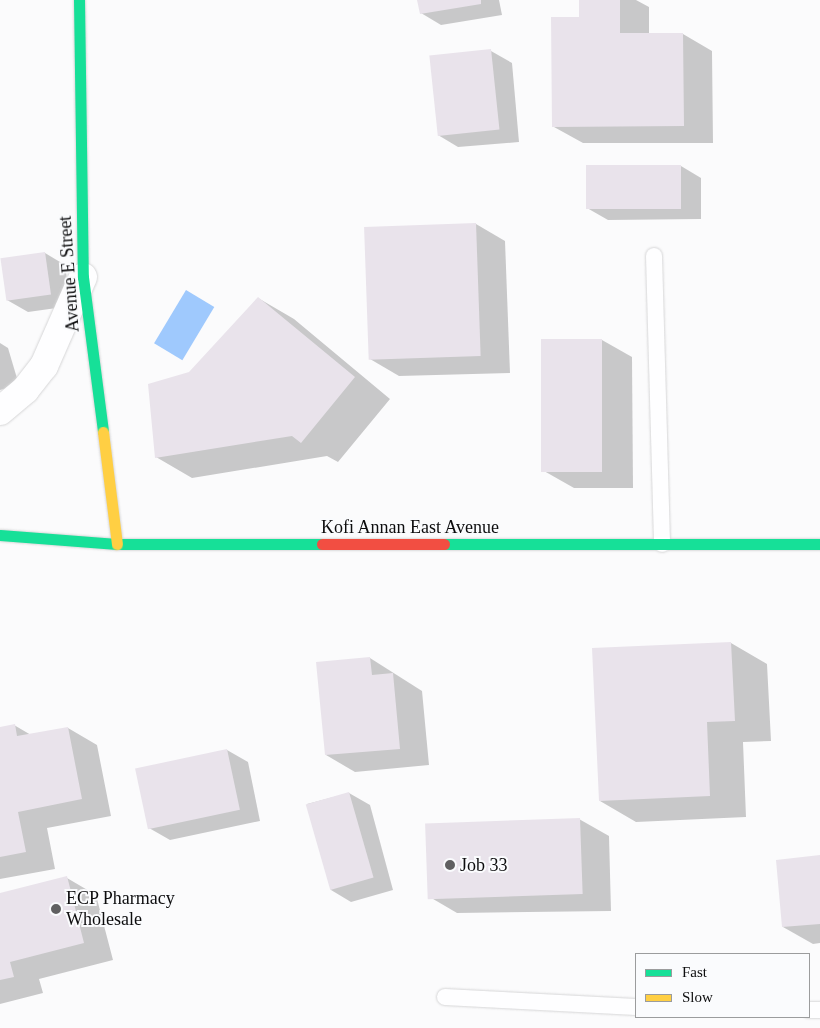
<!DOCTYPE html>
<style>
body{margin:0}
#map{position:relative;width:820px;height:1028px;overflow:hidden;background:#fbfbfc;font-family:"Times New Roman",serif}
div>[style]{position:absolute}
[style*='--x']{left:calc(var(--x)*1px);top:calc(var(--y)*1px);width:calc(var(--w)*1px);rotate:calc(var(--a)*1deg)}
.water>*{inset:0;background:#9fc9fd;transform-origin:0 0}
.shadow>*{inset:0;background:#0003}
.building>*{inset:0;background:#e9e3eb;transform-origin:0 0}
.roads{filter:drop-shadow(0 0 1px #d6d6d7) drop-shadow(0 0 1px #d6d6d7)}
.lane>*{height:16px;margin:-8px;padding:0 8px;transform-origin:8px;border-radius:8px;background:#fefeff}
.street>*{height:28px;margin:-14px;padding:0 14px;transform-origin:14px;border-radius:14px;background:#fefeff}
.fast>*{height:11px;margin:-5.5px;padding:0 5.5px;transform-origin:5.5px;border-radius:5.5px;background:#16e098}
.slow>*{height:11px;margin:-5.5px;padding:0 5.5px;transform-origin:5.5px;border-radius:5.5px;background:#ffcf43}
.jam>*{height:11px;margin:-5.5px;padding:0 5.5px;transform-origin:5.5px;border-radius:5.5px;background:#f24e42}
.dots>*{width:14px;height:14px;translate:-50% -50%;box-sizing:border-box;border:2px solid #fafbfd;border-radius:50%}
span{translate:-50% -50%;white-space:nowrap;text-align:center;line-height:1.15;-webkit-text-stroke:4px #fafbfd;paint-order:stroke}
.street-label{font-size:18px;color:#0d0d0e}
.poi-label{font-size:18px;color:#0d0d0e}
.left{translate:0 -50%;text-align:left}
.legend{position:absolute;left:635px;top:953px;width:175px;height:65px;box-sizing:border-box;background:#fafbfd;border:1px solid #9b9c9d;margin:0;padding:6px 9px;list-style:none;font-size:15px;color:#0d0d0e}
.legend li{display:flex;align-items:center;gap:10px;height:25px}
.legend b{width:25px;border:1px solid #9b9c9d}
</style>
<div id="map">
<div class="water">
<i style="left:186px;top:290px;width:33px;height:62px;rotate:31deg"></i>
</div>
<div class="shadow">
<i style="clip-path:polygon(419px 0,499px 0,502px 15px,441px 25px,421px 13px)"></i>
<i style="clip-path:polygon(580px 0,636px 0,649px 7px,649px 34px,683px 34px,712px 51px,713px 143px,583px 143px,554px 127px,580px 18px)"></i>
<i style="clip-path:polygon(491px 51px,512px 63px,519px 142px,458px 147px,438px 135px)"></i>
<i style="clip-path:polygon(681px 166px,701px 178px,701px 219px,608px 220px,587px 208px)"></i>
<i style="clip-path:polygon(476px 224px,505px 241px,510px 373px,399px 376px,370px 359px)"></i>
<i style="clip-path:polygon(45px 253px,65px 265px,71px 306px,28px 312px,7px 300px)"></i>
<i style="clip-path:polygon(258px 298px,294px 319px,390px 399px,338px 462px,327px 456px,192px 478px,156px 457px,190px 373px)"></i>
<i style="clip-path:polygon(543px 340px,602px 340px,632px 357px,633px 488px,574px 488px,544px 471px)"></i>
<i style="clip-path:polygon(0 343px,8px 348px,19px 385px,0 390px)"></i>
<i style="clip-path:polygon(731px 643px,767px 664px,771px 741px,743px 742px,746px 817px,636px 822px,600px 801px)"></i>
<i style="clip-path:polygon(370px 658px,422px 691px,429px 765px,355px 772px,326px 755px)"></i>
<i style="clip-path:polygon(14px 725px,31px 735px,68px 728px,97px 745px,111px 816px,47px 828px,55px 869px,0 879px,0 728px)"></i>
<i style="clip-path:polygon(227px 750px,248px 762px,260px 821px,170px 840px,149px 828px)"></i>
<i style="clip-path:polygon(349px 793px,370px 805px,393px 890px,351px 902px,331px 890px,307px 804px)"></i>
<i style="clip-path:polygon(579px 819px,609px 836px,611px 911px,457px 913px,428px 896px)"></i>
<i style="clip-path:polygon(820px 857px,820px 943px,813px 944px,783px 927px)"></i>
<i style="clip-path:polygon(67px 878px,96px 895px,113px 960px,39px 979px,43px 993px,0 1004px,0 895px)"></i>
</div>
<div class="building">
<i style="clip-path:polygon(417px 0,481px 0,481px 4px,420px 14px)"></i>
<i style="clip-path:polygon(579px 0,620px 0,620px 33px,683px 33px,684px 126px,552px 127px,551px 17px,579px 17px)"></i>
<i style="left:491px;top:49px;width:81px;height:62px;rotate:84deg"></i>
<i style="left:586px;top:165px;width:95px;height:44px"></i>
<i style="left:476px;top:223px;width:133px;height:112px;rotate:88deg"></i>
<i style="left:45px;top:252px;width:43px;height:45px;rotate:82deg"></i>
<i style="clip-path:polygon(258px 297px,355px 377px,301px 443px,292px 436px,155px 458px,148px 384px,189px 372px)"></i>
<i style="left:541px;top:339px;width:61px;height:133px"></i>
<i style="clip-path:polygon(731px 642px,735px 721px,707px 722px,710px 796px,599px 801px,592px 648px)"></i>
<i style="clip-path:polygon(370px 657px,372px 675px,393px 673px,400px 749px,325px 755px,316px 662px)"></i>
<i style="clip-path:polygon(15px 724px,17px 736px,68px 727px,82px 799px,18px 812px,26px 852px,0 857px,0 727px)"></i>
<i style="left:227px;top:749px;width:62px;height:94px;rotate:78deg"></i>
<i style="left:349px;top:792px;width:89px;height:45px;rotate:74deg"></i>
<i style="left:580px;top:818px;width:76px;height:155px;rotate:88deg"></i>
<i style="clip-path:polygon(820px 855px,820px 924px,782px 927px,776px 860px)"></i>
<i style="clip-path:polygon(67px 876px,84px 943px,10px 962px,14px 977px,0 980px,0 893px)"></i>
</div>
<div class="roads">
<div class="lane">
<i style="--x:654;--y:256;--w:288;--a:88.4"></i>
<i style="--x:445;--y:997;--w:191;--a:3"></i>
<i style="--x:809;--y:1010;--w:11;--a:0"></i>
</div>
<div class="street">
<i style="--x:0;--y:411;--w:33;--a:-40"></i>
<i style="--x:25;--y:390;--w:31;--a:-52"></i>
<i style="--x:44;--y:366;--w:97;--a:-66.3"></i>
</div>
<div class="fast">
<i style="--x:79;--y:0;--w:277;--a:89.2"></i>
<i style="--x:83;--y:277;--w:156;--a:82.6"></i>
<i style="--x:0;--y:535;--w:117;--a:4.4"></i>
<i style="--x:117;--y:544;--w:205;--a:0"></i>
<i style="--x:444;--y:544;--w:376;--a:0"></i>
</div>
<div class="slow">
<i style="--x:103;--y:432;--w:113;--a:82.9"></i>
</div>
<div class="jam">
<i style="--x:322;--y:544;--w:122;--a:0"></i>
</div>
</div>
<div class="dots">
<i style="left:450px;top:865px;background:#606061"></i>
<i style="left:56px;top:909px;background:#606061"></i>
</div>
<div class="street-label">
<span style="left:69px;top:274px;rotate:-94deg">Avenue E Street</span>
<span style="left:410px;top:527px">Kofi Annan East Avenue</span>
</div>
<div class="poi-label">
<span class="left" style="left:460px;top:865px">Job 33</span>
<span class="left" style="left:66px;top:909px">ECP Pharmacy<br>Wholesale</span>
</div>
<ul class="legend">
<li><b style="height:6px;background:#16e098"></b>Fast</li>
<li><b style="height:6px;background:#ffcf43"></b>Slow</li>
</ul>
</div>
